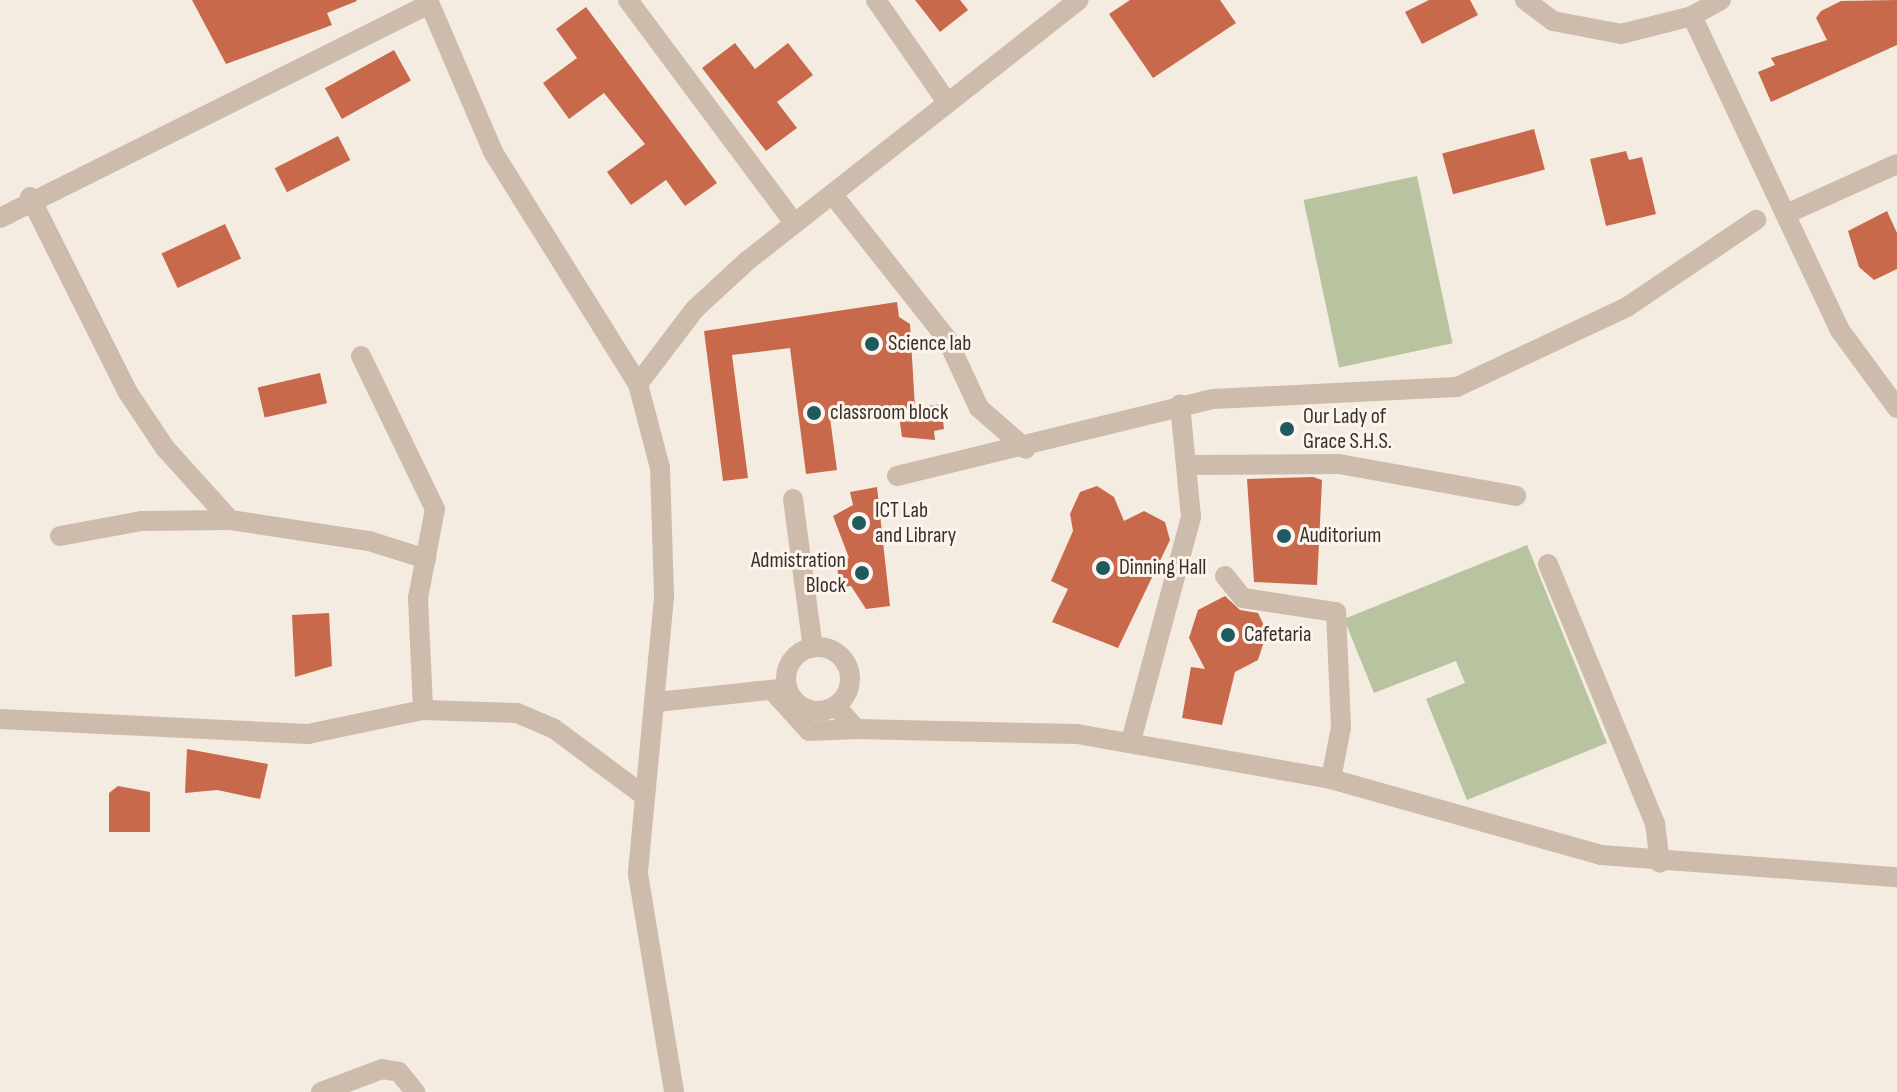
<!DOCTYPE html>
<style>
body{margin:0}
#map{position:relative;width:1897px;height:1092px;overflow:hidden;background:#f4ebe1;font-family:"Sofia Sans Condensed",sans-serif}
div>[style]{position:absolute}
[style*='--x']{left:calc(var(--x)*1px);top:calc(var(--y)*1px);width:calc(var(--w)*1px);rotate:calc(var(--a)*1deg)}
.green>*{inset:0;background:#b8c4a0;transform-origin:0 0}
.building>*{inset:0;background:#c8694b;transform-origin:0 0}
.minor>*{height:20px;margin:-10px;padding:0 10px;transform-origin:10px;border-radius:10px;background:#cdbbac}
.minor>.ring{margin:-10px;padding:0;box-sizing:content-box;background:none;border:20px solid #cdbbac;border-radius:50%}
.dots>*{width:22px;height:22px;translate:-50% -50%;box-sizing:border-box;border:4px solid #fbf5ee;border-radius:50%}
span{translate:-50% -50%;white-space:nowrap;text-align:center;line-height:1.15;-webkit-text-stroke:6px #fbf5ee;paint-order:stroke}
.poi-label{font-size:22px;color:#3b302b}
.left{translate:0 -50%;text-align:left}
.right{translate:-100% -50%;text-align:right}
</style>
<div id="map">
<div class="green">
<i style="left:1417px;top:176px;width:171px;height:116px;rotate:78deg"></i>
<i style="clip-path:polygon(1527px 545px,1607px 743px,1467px 800px,1426px 699px,1465px 683px,1456px 661px,1374px 693px,1344px 619px)"></i>
</div>
<div class="building">
<i style="clip-path:polygon(192px 0,356px 0,357px 1px,327px 13px,332px 25px,226px 64px)"></i>
<i style="clip-path:polygon(915px 0,960px 0,968px 10px,940px 32px)"></i>
<i style="clip-path:polygon(1130px 0,1220px 0,1236px 23px,1153px 78px,1109px 14px)"></i>
<i style="clip-path:polygon(1429px 0,1470px 0,1478px 15px,1422px 44px,1405px 12px)"></i>
<i style="clip-path:polygon(1897px 0,1897px 45px,1771px 102px,1758px 72px,1775px 65px,1771px 58px,1827px 40px,1816px 18px,1821px 11px,1841px 1px)"></i>
<i style="clip-path:polygon(586px 7px,717px 183px,685px 206px,666px 180px,631px 205px,607px 172px,645px 144px,604px 93px,569px 119px,543px 83px,577px 58px,556px 29px)"></i>
<i style="clip-path:polygon(735px 43px,755px 69px,788px 43px,813px 75px,777px 102px,797px 128px,766px 151px,702px 68px)"></i>
<i style="left:394px;top:50px;width:35px;height:79px;rotate:61deg"></i>
<i style="left:1534px;top:129px;width:42px;height:95px;rotate:75deg"></i>
<i style="left:338px;top:136px;width:27px;height:71px;rotate:63deg"></i>
<i style="clip-path:polygon(1626px 151px,1629px 160px,1642px 157px,1656px 214px,1606px 226px,1590px 159px)"></i>
<i style="clip-path:polygon(1887px 211px,1897px 233px,1897px 269px,1874px 280px,1859px 267px,1848px 231px)"></i>
<i style="left:225px;top:224px;width:38px;height:70px;rotate:65deg"></i>
<i style="clip-path:polygon(897px 302px,899px 317px,910px 324px,915px 408px,941px 404px,944px 429px,934px 431px,935px 440px,902px 437px,899px 416px,830px 418px,837px 470px,806px 474px,790px 348px,732px 355px,748px 478px,723px 481px,704px 331px)"></i>
<i style="left:320px;top:373px;width:31px;height:64px;rotate:77deg"></i>
<i style="clip-path:polygon(1313px 477px,1322px 480px,1317px 585px,1254px 582px,1247px 479px)"></i>
<i style="clip-path:polygon(1097px 486px,1114px 497px,1124px 521px,1144px 511px,1165px 522px,1170px 540px,1118px 648px,1052px 622px,1068px 589px,1051px 581px,1073px 531px,1070px 514px,1080px 492px)"></i>
<i style="clip-path:polygon(877px 487px,890px 606px,866px 609px,851px 586px,840px 587px,836px 560px,849px 558px,833px 516px,853px 505px,850px 492px)"></i>
<i style="clip-path:polygon(1225px 596px,1240px 610px,1258px 613px,1267px 632px,1258px 660px,1235px 672px,1222px 725px,1182px 718px,1191px 667px,1205px 669px,1189px 638px,1198px 610px)"></i>
<i style="clip-path:polygon(329px 613px,332px 666px,295px 677px,292px 615px)"></i>
<i style="clip-path:polygon(187px 749px,268px 764px,260px 799px,217px 790px,185px 793px)"></i>
<i style="clip-path:polygon(118px 786px,150px 792px,150px 832px,109px 832px,109px 793px)"></i>
</div>
<div class="minor">
<i style="--x:428;--y:0;--w:165;--a:66.8"></i>
<i style="--x:493;--y:152;--w:274;--a:58"></i>
<i style="--x:638;--y:384;--w:87;--a:75.3"></i>
<i style="--x:660;--y:468;--w:129;--a:88.2"></i>
<i style="--x:664;--y:597;--w:278;--a:95.4"></i>
<i style="--x:638;--y:874;--w:221;--a:80.6"></i>
<i style="--x:628;--y:0;--w:278;--a:53.3"></i>
<i style="--x:876;--y:0;--w:124;--a:55.2"></i>
<i style="--x:1525;--y:0;--w:35;--a:37"></i>
<i style="--x:1553;--y:21;--w:69;--a:10.8"></i>
<i style="--x:1621;--y:34;--w:73;--a:-14.2"></i>
<i style="--x:1692;--y:16;--w:33;--a:-29"></i>
<i style="--x:1692;--y:16;--w:346;--a:64.8"></i>
<i style="--x:1839;--y:329;--w:98;--a:53.7"></i>
<i style="--x:833;--y:195;--w:184;--a:51.6"></i>
<i style="--x:947;--y:339;--w:76;--a:65.1"></i>
<i style="--x:979;--y:408;--w:62;--a:41.1"></i>
<i style="--x:30;--y:197;--w:217;--a:63.4"></i>
<i style="--x:127;--y:391;--w:69;--a:56.3"></i>
<i style="--x:165;--y:448;--w:97;--a:47.9"></i>
<i style="--x:230;--y:520;--w:141;--a:8.6"></i>
<i style="--x:369;--y:541;--w:60;--a:17.5"></i>
<i style="--x:1786;--y:214;--w:122;--a:-24.2"></i>
<i style="--x:0;--y:218;--w:479;--a:-26.5"></i>
<i style="--x:361;--y:356;--w:170;--a:64.2"></i>
<i style="--x:435;--y:509;--w:91;--a:100.8"></i>
<i style="--x:418;--y:598;--w:112;--a:87.4"></i>
<i style="--x:638;--y:384;--w:94;--a:-52.8"></i>
<i style="--x:695;--y:309;--w:71;--a:-42.7"></i>
<i style="--x:747;--y:261;--w:422;--a:-38.2"></i>
<i style="--x:1191;--y:465;--w:148;--a:-0.4"></i>
<i style="--x:1339;--y:464;--w:180;--a:10.2"></i>
<i style="--x:897;--y:476;--w:325;--a:-13.7"></i>
<i style="--x:1213;--y:399;--w:244;--a:-2.8"></i>
<i style="--x:1457;--y:387;--w:188;--a:-25.2"></i>
<i style="--x:1627;--y:307;--w:156;--a:-34"></i>
<i style="--x:793;--y:499;--w:150;--a:82.4"></i>
<i style="--x:60;--y:536;--w:83;--a:-10.4"></i>
<i style="--x:142;--y:521;--w:88;--a:-0.7"></i>
<i style="--x:1548;--y:564;--w:280;--a:67.6"></i>
<i style="--x:1655;--y:823;--w:40;--a:82.9"></i>
<i style="--x:1225;--y:576;--w:28;--a:51"></i>
<i style="--x:1243;--y:598;--w:94;--a:8.6"></i>
<i style="--x:1336;--y:612;--w:115;--a:87.5"></i>
<i style="--x:1341;--y:727;--w:53;--a:100.9"></i>
<i class="ring" style="left:786px;top:647px;width:44px;height:44px"></i>
<i style="--x:772;--y:690;--w:55;--a:47.9"></i>
<i style="--x:809;--y:731;--w:47;--a:-2.4"></i>
<i style="--x:657;--y:702;--w:131;--a:-6.1"></i>
<i style="--x:836;--y:706;--w:30;--a:49"></i>
<i style="--x:856;--y:729;--w:221;--a:1.3"></i>
<i style="--x:1077;--y:734;--w:258;--a:10"></i>
<i style="--x:1331;--y:779;--w:280;--a:15.7"></i>
<i style="--x:1601;--y:855;--w:297;--a:4.3"></i>
<i style="--x:0;--y:719;--w:308;--a:2.8"></i>
<i style="--x:308;--y:734;--w:117;--a:-11.8"></i>
<i style="--x:423;--y:710;--w:94;--a:1.8"></i>
<i style="--x:517;--y:713;--w:39;--a:23"></i>
<i style="--x:553;--y:728;--w:111;--a:36.6"></i>
<i style="--x:1131;--y:741;--w:232;--a:-75"></i>
<i style="--x:1191;--y:517;--w:113;--a:-95.6"></i>
<i style="--x:321;--y:1092;--w:65;--a:-20.7"></i>
<i style="--x:382;--y:1069;--w:17;--a:10"></i>
<i style="--x:399;--y:1072;--w:26;--a:51"></i>
</div>
<div class="dots">
<i style="left:872px;top:344px;background:#1f5a5e"></i>
<i style="left:814px;top:413px;background:#1f5a5e"></i>
<i style="left:1287px;top:429px;background:#1f5a5e"></i>
<i style="left:859px;top:523px;background:#1f5a5e"></i>
<i style="left:1284px;top:536px;background:#1f5a5e"></i>
<i style="left:1103px;top:568px;background:#1f5a5e"></i>
<i style="left:862px;top:573px;background:#1f5a5e"></i>
<i style="left:1228px;top:635px;background:#1f5a5e"></i>
</div>
<div class="poi-label">
<span class="left" style="left:888px;top:344px">Science lab</span>
<span class="left" style="left:830px;top:413px">classroom block</span>
<span class="left" style="left:1303px;top:429px">Our Lady of<br>Grace S.H.S.</span>
<span class="left" style="left:875px;top:523px">ICT Lab<br>and Library</span>
<span class="left" style="left:1300px;top:536px">Auditorium</span>
<span class="right" style="left:846px;top:573px">Admistration<br>Block</span>
<span class="left" style="left:1119px;top:568px">Dinning Hall</span>
<span class="left" style="left:1244px;top:635px">Cafetaria</span>
</div>
</div>
